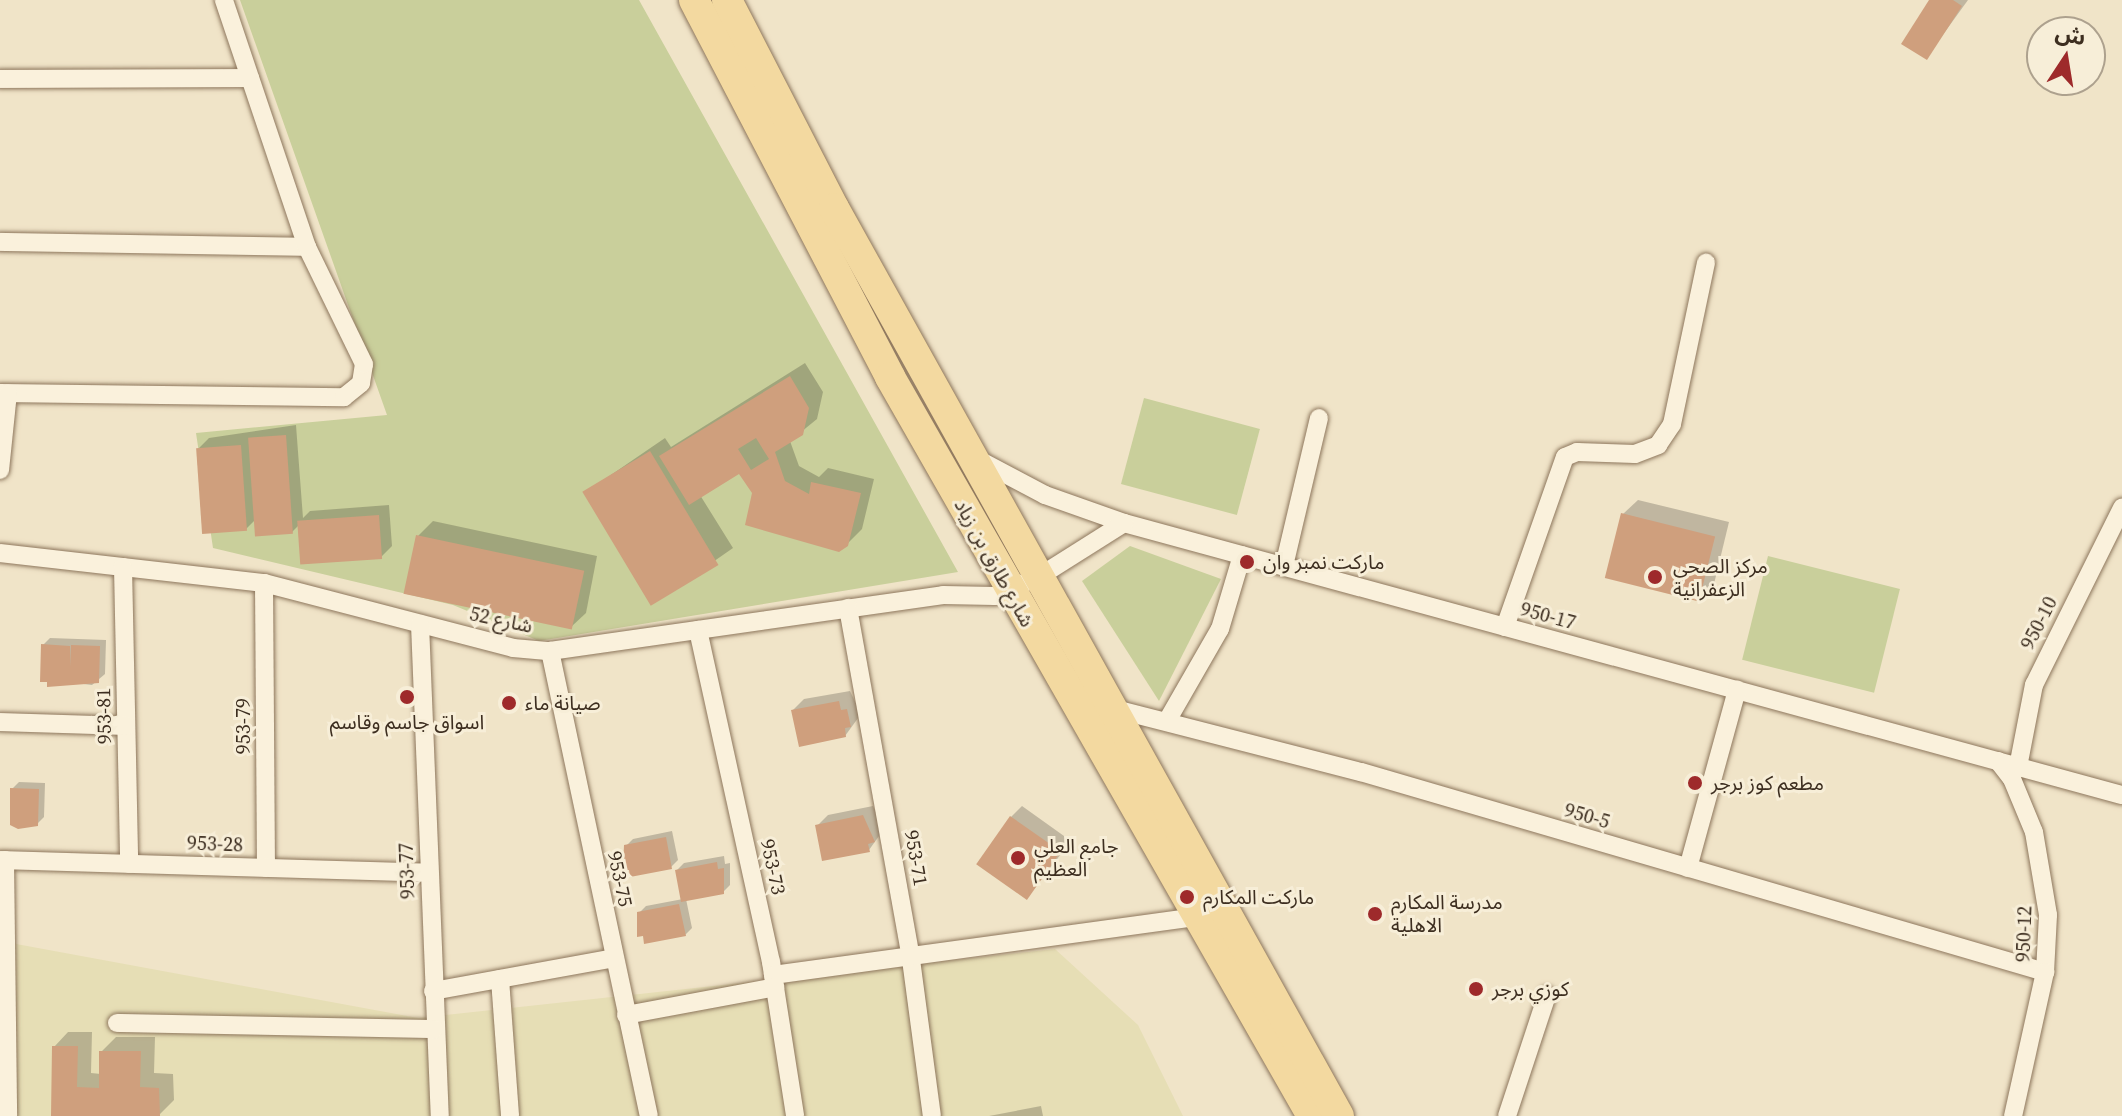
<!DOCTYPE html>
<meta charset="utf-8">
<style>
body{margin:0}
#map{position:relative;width:2122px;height:1116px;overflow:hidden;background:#f0e4c8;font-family:"Source Serif 4","Noto Sans Arabic",serif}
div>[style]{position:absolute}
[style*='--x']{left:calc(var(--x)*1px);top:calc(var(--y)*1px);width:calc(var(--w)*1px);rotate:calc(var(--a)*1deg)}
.farmland>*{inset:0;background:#e6deb5}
.green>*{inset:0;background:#c9cf9b;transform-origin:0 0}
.shadow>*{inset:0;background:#0003}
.building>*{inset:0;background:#cf9f7d;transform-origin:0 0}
.roads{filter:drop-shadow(0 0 2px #8d765c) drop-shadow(0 0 2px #8d765c)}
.street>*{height:18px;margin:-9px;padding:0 9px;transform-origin:9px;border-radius:9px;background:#faf1dc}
.primary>*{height:30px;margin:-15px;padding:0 15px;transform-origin:15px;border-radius:15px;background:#f3d9a0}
.dots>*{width:22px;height:22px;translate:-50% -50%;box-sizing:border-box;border:4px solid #f7eed8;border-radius:50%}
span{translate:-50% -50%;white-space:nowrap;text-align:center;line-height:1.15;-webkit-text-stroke:6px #f7eed8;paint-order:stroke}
.poi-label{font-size:20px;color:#3d2e20}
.left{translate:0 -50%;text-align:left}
.street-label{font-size:20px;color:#3d2e20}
.north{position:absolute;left:2026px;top:16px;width:80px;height:80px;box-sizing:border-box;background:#f7eed8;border:2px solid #ada18e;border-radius:50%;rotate:12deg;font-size:22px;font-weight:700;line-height:32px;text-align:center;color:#3d2e20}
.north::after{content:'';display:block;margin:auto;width:28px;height:36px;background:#9e2a2b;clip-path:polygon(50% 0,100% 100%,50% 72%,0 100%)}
</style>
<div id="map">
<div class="farmland">
<i style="clip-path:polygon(0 941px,418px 1018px,1055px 949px,1138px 1025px,1183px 1116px,0 1116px)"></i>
</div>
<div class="green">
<i style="clip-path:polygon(240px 0,639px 0,958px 572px,539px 641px,453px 605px,213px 548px,196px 433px,387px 415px)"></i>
<i style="left:1144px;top:398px;width:120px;height:89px;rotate:15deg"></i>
<i style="clip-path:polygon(1130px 546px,1221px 579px,1159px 701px,1082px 581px)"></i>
<i style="left:1768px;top:556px;width:136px;height:107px;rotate:14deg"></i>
</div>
<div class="shadow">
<i style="clip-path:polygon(1932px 0,1968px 0,1926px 58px)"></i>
<i style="clip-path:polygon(805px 363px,823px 392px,817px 419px,790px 441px,799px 466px,819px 477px,828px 468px,874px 479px,862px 529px,847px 544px,754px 492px,739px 472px,700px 495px,733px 548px,654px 603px,586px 492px,665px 438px,671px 447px)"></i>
<i style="clip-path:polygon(296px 425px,303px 518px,310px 511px,389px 505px,392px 546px,381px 557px,300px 524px,292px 532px,256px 519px,246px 529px,198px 449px,209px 438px)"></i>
<i style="clip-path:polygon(1638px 500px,1729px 522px,1714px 584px,1699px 598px,1623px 514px)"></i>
<i style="clip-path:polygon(433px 521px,597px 556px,586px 613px,571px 627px,418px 536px)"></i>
<i style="clip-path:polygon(50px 638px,106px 640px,105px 674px,92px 685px,50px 680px,43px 645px)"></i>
<i style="clip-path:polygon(850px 691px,861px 714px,845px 736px,793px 710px,804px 699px)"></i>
<i style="clip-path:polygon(19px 782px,45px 783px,44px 817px,37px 824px,12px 789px)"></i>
<i style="clip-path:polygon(873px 806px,884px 829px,869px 850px,817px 826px,828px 815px)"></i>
<i style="clip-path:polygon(1022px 806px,1071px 841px,1027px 898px,1011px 817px)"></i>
<i style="clip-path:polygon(672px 831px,678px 860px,671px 867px,626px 846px,633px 839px)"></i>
<i style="clip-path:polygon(724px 856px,725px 864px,730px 863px,730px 885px,723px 892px,686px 899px,692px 928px,685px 935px,639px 913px,646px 906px,683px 899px,677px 870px,684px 863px)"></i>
<i style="clip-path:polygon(68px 1032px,92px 1032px,91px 1073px,101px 1074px,101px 1052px,116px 1037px,155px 1037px,154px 1073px,173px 1074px,174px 1100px,159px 1115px,53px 1114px,54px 1047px)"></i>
<i style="clip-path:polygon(1041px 1106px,1043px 1116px,989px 1116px)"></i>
</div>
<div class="building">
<i style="clip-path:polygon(1929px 0,1953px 0,1962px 6px,1927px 60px,1901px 44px)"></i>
<i style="clip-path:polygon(evenodd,790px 376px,809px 408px,803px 435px,775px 452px,785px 481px,809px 494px,811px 482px,861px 493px,848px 546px,839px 552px,745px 525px,752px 493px,739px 474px,689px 505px,659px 456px,790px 376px,756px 438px,769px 459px,751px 470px,738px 449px,756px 438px)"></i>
<i style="left:286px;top:435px;width:99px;height:38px;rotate:86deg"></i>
<i style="left:241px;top:445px;width:86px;height:45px;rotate:86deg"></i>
<i style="left:650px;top:451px;width:133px;height:79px;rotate:59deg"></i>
<i style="left:1621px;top:513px;width:97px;height:67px;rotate:14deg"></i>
<i style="left:379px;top:515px;width:44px;height:82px;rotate:86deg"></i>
<i style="left:416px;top:535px;width:172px;height:60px;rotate:12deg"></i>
<i style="clip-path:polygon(41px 644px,70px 646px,70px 667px,71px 645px,100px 646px,99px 683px,47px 687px,47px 682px,40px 682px)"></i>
<i style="clip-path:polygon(839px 701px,841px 710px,847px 709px,851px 727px,845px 728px,846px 737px,799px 747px,791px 710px)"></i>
<i style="clip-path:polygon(10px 788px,39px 789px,38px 826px,18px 829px,10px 825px)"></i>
<i style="clip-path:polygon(863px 815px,875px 842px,868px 844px,870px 852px,822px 861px,815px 825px)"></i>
<i style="left:1010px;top:816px;width:62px;height:59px;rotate:35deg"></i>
<i style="clip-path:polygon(666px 837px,672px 869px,630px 877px,629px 870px,623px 870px,624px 845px)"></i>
<i style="clip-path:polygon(717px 862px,718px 869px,724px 868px,724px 894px,681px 902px,675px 870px)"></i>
<i style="clip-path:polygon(679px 904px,686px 936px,644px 944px,643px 936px,637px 937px,637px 912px)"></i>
<i style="clip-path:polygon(52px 1046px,78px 1046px,77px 1087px,99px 1088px,99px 1051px,141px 1051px,140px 1087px,159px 1088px,160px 1116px,51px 1116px)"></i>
</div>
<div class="roads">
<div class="street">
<i style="--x:0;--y:79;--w:250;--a:-0.2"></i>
<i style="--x:0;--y:242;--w:307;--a:0.9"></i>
<i style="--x:0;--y:393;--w:344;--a:0.7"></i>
<i style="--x:344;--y:397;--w:22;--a:-39"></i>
<i style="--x:361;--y:383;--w:19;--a:-81"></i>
<i style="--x:364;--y:364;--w:130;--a:-116"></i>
<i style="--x:307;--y:247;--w:261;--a:-108.6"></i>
<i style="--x:977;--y:459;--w:77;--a:27.9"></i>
<i style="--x:1045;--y:495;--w:84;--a:19.5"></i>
<i style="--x:1124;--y:523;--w:1034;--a:15.25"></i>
<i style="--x:0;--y:470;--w:77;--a:-84.1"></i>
<i style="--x:0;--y:553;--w:266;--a:6.5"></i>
<i style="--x:264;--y:583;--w:257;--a:14.6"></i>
<i style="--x:513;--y:648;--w:37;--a:5"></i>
<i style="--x:550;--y:651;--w:397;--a:-8.1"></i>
<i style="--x:943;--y:595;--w:52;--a:1.1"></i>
<i style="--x:995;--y:596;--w:49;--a:-24"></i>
<i style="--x:1040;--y:576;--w:99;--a:-32.2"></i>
<i style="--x:1284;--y:566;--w:152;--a:-76.7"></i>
<i style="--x:123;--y:567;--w:297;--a:88.8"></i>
<i style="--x:264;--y:583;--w:285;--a:89.6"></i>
<i style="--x:848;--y:608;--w:350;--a:79.8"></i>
<i style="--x:910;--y:952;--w:165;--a:82.4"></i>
<i style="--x:420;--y:624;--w:492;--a:87.7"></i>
<i style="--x:1505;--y:627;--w:180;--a:-70.6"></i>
<i style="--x:1565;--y:457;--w:13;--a:-23"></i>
<i style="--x:1577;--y:452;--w:58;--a:2"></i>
<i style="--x:1635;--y:454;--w:25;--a:-21"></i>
<i style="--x:1658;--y:445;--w:25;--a:-56"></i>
<i style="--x:1672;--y:424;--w:165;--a:-78.1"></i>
<i style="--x:698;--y:630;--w:340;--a:77.6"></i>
<i style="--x:771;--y:962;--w:156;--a:81.1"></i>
<i style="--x:550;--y:651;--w:475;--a:78"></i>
<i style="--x:1115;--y:709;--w:254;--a:14.4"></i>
<i style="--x:1361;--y:772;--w:713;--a:16.3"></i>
<i style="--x:1167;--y:721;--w:106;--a:-60.1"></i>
<i style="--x:1220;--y:629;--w:77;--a:-73.4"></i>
<i style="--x:0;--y:722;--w:126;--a:1.8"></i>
<i style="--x:1998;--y:761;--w:23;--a:52"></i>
<i style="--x:2012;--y:779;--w:57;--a:67.5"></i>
<i style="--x:2034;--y:832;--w:84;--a:80.4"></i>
<i style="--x:2048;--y:915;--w:57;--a:93"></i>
<i style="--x:2045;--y:972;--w:148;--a:102.5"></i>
<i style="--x:2018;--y:767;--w:84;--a:-79"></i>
<i style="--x:2034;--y:685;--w:198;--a:-63.6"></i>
<i style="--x:0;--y:860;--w:429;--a:1.7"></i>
<i style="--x:5;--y:860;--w:256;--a:89.3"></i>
<i style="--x:1688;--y:868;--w:185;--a:-74.6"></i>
<i style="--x:773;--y:975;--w:428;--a:-7.8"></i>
<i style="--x:500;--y:979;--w:137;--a:85.8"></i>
<i style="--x:433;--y:991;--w:184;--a:-10.3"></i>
<i style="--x:626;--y:1015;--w:152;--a:-10.6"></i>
<i style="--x:117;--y:1023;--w:317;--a:1.1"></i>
<i style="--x:1507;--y:1116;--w:127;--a:-71.7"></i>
</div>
<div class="primary">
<i style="--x:694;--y:0;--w:425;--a:62.5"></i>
<i style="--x:890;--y:377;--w:851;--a:60.27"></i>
<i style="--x:727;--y:0;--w:234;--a:62.8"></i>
<i style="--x:834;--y:208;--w:1039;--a:60.92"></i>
</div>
</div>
<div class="dots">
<i style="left:1247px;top:562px;background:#9e2a2b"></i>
<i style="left:1655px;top:577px;background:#9e2a2b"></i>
<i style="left:407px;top:697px;background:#9e2a2b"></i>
<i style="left:509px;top:703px;background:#9e2a2b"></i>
<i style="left:1695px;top:783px;background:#9e2a2b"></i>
<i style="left:1018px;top:858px;background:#9e2a2b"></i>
<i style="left:1187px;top:897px;background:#9e2a2b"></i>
<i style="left:1375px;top:914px;background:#9e2a2b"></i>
<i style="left:1476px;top:989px;background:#9e2a2b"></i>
</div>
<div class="poi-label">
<span class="left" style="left:1263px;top:562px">ماركت نمبر وان</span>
<span class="left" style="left:1673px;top:578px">مركز الصحي<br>الزعفرانية</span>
<span class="left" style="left:525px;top:703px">صيانة ماء</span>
<span style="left:407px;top:722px">اسواق جاسم وقاسم</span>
<span class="left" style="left:1711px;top:783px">مطعم كوز برجر</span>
<span class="left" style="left:1034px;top:858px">جامع العلي<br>العظيم</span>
<span class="left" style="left:1203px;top:897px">ماركت المكارم</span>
<span class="left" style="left:1391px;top:914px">مدرسة المكارم<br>الاهلية</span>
<span class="left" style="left:1492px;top:989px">كوزي برجر</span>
</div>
<div class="street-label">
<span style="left:994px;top:563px;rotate:61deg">شارع طارق بن زياد</span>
<span style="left:1548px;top:616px;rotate:15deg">950-17</span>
<span style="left:501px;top:620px;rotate:12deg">شارع 52</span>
<span style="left:2039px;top:623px;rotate:-63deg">950-10</span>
<span style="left:104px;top:716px;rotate:-91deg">953-81</span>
<span style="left:243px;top:726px;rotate:-90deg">953-79</span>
<span style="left:1587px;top:816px;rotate:16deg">950-5</span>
<span style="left:215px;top:844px;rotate:2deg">953-28</span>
<span style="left:916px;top:858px;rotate:80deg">953-71</span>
<span style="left:773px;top:867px;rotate:78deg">953-73</span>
<span style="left:407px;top:871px;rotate:-92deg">953-77</span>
<span style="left:620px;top:879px;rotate:78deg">953-75</span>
<span style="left:2024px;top:934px;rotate:-88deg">950-12</span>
</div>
<div class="north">ش</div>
</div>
